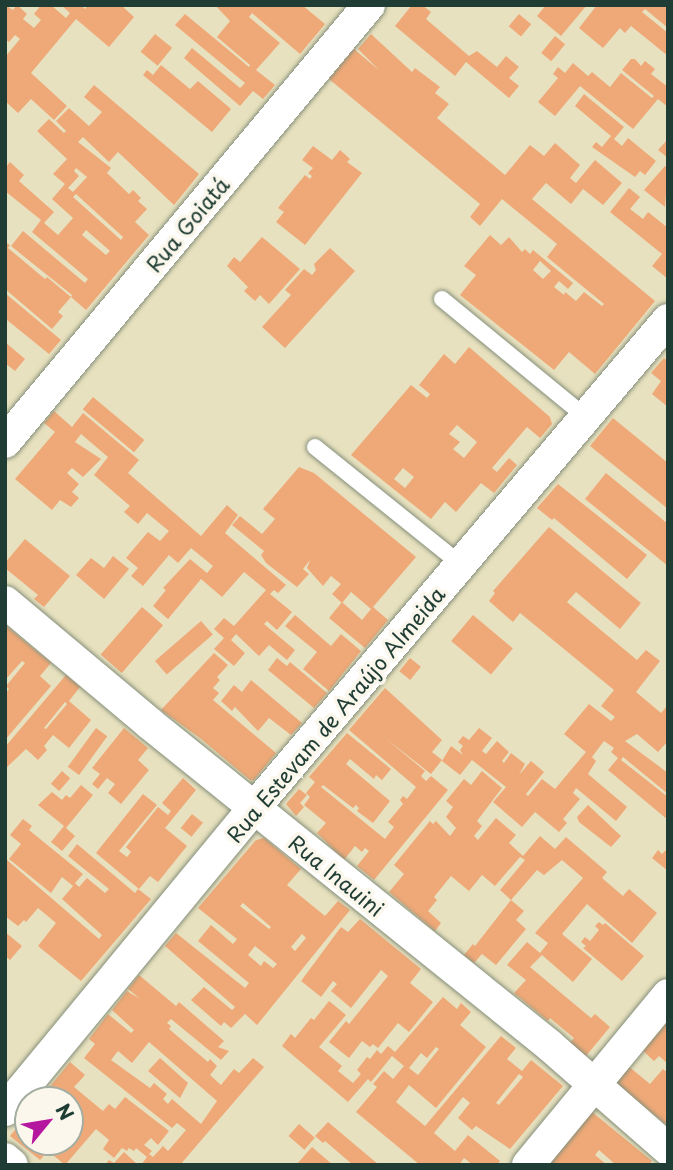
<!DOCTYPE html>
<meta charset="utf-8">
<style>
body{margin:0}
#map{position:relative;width:673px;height:1170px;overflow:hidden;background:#e8e1bf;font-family:"Playpen Sans",sans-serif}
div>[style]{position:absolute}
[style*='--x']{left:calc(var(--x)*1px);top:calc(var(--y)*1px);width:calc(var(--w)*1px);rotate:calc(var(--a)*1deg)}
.building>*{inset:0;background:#efa978;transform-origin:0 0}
.roads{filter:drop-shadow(0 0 2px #848f7a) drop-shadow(0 0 2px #848f7a)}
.lane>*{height:16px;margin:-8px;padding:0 8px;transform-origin:8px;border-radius:8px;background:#fff}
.street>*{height:32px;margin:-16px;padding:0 16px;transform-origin:16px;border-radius:16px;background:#fff}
span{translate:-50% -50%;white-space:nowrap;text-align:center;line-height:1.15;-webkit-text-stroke:7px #fbf7ec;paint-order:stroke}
.street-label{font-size:21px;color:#1f3d34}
.frame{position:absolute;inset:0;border:7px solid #1f3d34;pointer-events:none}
.north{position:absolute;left:14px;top:1086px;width:70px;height:70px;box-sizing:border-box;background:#fbf7ec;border:2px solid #a3ada2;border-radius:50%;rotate:60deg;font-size:19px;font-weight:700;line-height:28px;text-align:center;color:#1f3d34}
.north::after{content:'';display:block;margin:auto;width:24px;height:32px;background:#b5179e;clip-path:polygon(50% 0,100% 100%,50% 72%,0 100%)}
</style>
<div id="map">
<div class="building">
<i style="clip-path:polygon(5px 5px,13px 10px,17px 5px,27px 14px,23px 19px,34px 28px,41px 20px,34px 14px,41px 5px,51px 5px,66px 18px,70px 13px,61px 5px,81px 5px,85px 9px,88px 5px,121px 5px,134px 17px,109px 47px,76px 19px,31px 73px,67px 106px,54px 120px,31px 99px,18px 113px,5px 101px,5px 57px,20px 39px,15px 35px,9px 42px,5px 39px)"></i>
<i style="clip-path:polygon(215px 5px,302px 5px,325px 24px,300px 54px,252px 13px,249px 17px,280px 43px,256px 70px,275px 85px,263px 99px,253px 91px,240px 106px,184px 58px,192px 48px,240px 88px,245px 83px,175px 25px,185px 14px,249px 67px,250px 65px,217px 37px,230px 21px)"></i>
<i style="clip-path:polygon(412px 5px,422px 5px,431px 12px,426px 19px,469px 56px,477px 51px,497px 67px,506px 56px,519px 67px,509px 78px,519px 86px,509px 98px,466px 62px,455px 76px,395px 26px)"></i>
<i style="clip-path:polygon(546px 5px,587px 5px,561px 36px,537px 16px)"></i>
<i style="clip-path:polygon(597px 5px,668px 5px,668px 28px,645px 9px,642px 12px,668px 33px,668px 56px,631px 26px,625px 33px,620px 28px,603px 48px,579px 28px)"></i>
<i style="left:519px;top:14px;width:16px;height:16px;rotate:40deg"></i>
<i style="left:155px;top:34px;width:22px;height:23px;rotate:39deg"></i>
<i style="clip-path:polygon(evenodd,371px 34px,412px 72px,415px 68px,440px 87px,435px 93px,449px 104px,437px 118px,505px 175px,530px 145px,544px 156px,555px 143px,580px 165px,570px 178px,576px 183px,595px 160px,622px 183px,603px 205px,583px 189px,571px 204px,546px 183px,532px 199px,655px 301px,595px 374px,569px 352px,554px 370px,460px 295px,476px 275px,464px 266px,490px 235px,501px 245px,509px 237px,522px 252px,525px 249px,530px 254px,533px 250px,573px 283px,568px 289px,559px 281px,554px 287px,564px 295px,565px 292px,576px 301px,584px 292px,602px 306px,604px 304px,547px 257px,557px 244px,502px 199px,480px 226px,470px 217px,480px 204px,329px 79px,354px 49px,380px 71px,358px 49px,371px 34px,540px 261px,551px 271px,543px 279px,533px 270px,540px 261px)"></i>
<i style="left:555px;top:36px;width:13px;height:22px;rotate:39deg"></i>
<i style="clip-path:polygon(631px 59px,635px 59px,641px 66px,645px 61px,655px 69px,651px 74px,668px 87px,668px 107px,658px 99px,633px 129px,580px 86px,555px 116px,538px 102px,558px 78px,553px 74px,558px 67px,565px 73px,573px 63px,588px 76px,592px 72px,610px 87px,621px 73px,652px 98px,654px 96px,622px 70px)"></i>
<i style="clip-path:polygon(161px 65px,190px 89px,198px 81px,231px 109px,212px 132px,143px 75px,147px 70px,153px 75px)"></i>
<i style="clip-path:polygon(evenodd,94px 85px,199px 174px,174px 205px,118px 152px,109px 162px,83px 137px,78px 142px,111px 168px,107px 173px,129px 194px,133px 190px,141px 198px,138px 201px,147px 209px,135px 222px,149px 235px,86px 310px,71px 297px,72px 295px,11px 246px,23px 231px,85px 283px,88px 279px,32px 232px,41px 220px,5px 191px,5px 168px,10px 162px,24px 175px,19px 181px,54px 212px,44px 223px,58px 235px,73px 218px,52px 199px,65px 184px,53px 174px,67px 159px,37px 131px,49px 119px,64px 133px,66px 131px,56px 121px,69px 108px,89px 126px,102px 112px,84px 97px,94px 85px,76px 168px,87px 177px,73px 192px,68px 188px,79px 176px,74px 171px,76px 168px,94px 85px,76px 194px,123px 237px,121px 240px,73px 197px,76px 194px,94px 85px,86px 230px,110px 251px,106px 255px,82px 235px,86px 230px)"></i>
<i style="clip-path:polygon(584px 94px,624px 127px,614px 139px,622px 146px,628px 138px,656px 161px,645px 175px,640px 171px,635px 177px,592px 147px,596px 142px,602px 147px,611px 136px,575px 106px)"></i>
<i style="clip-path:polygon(668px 139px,668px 158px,658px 150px)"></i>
<i style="clip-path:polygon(313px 146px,332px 160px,340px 150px,350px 159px,347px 162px,362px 173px,305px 245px,276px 222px,284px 212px,278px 208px,305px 175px,310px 179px,312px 176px,308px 173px,313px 168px,302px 160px)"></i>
<i style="clip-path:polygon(665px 166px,668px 168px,665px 207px,644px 190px)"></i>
<i style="clip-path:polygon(629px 188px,640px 197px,630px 209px,643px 219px,648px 212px,668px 228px,668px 279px,652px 266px,662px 254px,610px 212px)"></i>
<i style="clip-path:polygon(262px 237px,300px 269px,269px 304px,260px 295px,255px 301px,244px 291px,248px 287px,227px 266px,234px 257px,240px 262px)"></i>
<i style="clip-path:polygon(5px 242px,10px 245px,8px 248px,45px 279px,47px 277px,71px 297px,58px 312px,63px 316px,52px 329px,5px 289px)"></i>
<i style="clip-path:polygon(330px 248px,355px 271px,285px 348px,262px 327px,291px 295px,285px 290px,304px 269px,312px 275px,316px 270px,314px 264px)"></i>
<i style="clip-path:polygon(5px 293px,61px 340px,49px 354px,7px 320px)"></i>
<i style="clip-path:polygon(5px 342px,25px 359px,15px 371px,5px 363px)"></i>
<i style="clip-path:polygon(evenodd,469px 347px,550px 417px,552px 424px,540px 438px,527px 427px,492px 468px,497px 472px,509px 458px,517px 465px,494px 493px,481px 483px,456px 512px,445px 502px,431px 519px,351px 455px,411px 385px,427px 398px,430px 394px,419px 385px,444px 354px,455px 364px,469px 347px,457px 425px,477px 442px,464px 458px,453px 449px,460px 442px,449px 434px,457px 425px,469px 347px,403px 468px,414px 477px,405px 488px,394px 479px,403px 468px)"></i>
<i style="clip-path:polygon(664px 358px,668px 362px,668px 407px,652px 394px,661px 381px,651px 373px)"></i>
<i style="left:93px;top:397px;width:67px;height:16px;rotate:40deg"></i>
<i style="clip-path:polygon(54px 411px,72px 427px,83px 413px,139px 460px,128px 473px,201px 536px,227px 505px,238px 515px,225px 533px,286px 585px,278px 593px,274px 590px,270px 594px,292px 612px,277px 630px,267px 621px,264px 624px,295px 650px,287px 660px,269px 645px,259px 656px,236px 634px,231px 640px,245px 653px,234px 666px,214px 649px,224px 638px,214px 629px,224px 618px,234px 626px,266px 590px,244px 572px,222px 597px,201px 579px,168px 619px,153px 606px,166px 590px,163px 588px,190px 559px,207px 573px,213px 566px,191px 548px,178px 563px,169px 555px,143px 586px,131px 576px,138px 568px,126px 558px,148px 532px,160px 541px,169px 531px,147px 513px,138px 524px,124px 512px,130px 506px,94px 475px,108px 457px,81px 434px,75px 442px,101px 459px,83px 477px,72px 468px,67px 473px,79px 484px,72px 492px,79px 498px,71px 507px,60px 500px,52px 510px,15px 479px,55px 432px,44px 423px)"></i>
<i style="clip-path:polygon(613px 418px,668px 463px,668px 509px,590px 446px)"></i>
<i style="clip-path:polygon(299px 467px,314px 473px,416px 557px,373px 607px,388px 620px,365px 648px,329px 618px,342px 602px,362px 620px,371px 609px,351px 592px,342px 603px,332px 594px,341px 584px,331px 576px,323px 586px,307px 568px,310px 560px,303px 569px,309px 574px,297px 587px,266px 563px,261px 555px,264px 551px,232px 525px,240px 516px,262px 534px,275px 519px,263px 509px)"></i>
<i style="clip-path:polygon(606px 473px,668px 524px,668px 566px,585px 499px)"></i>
<i style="clip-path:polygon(558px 484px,647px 555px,627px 579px,554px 518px,552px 520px,537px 508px)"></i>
<i style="clip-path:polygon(549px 527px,641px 603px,620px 629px,576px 592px,567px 602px,637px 660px,646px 650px,660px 661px,636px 692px,661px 713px,668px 705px,668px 741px,658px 752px,637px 734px,625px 741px,668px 773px,668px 794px,623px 757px,621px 760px,668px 797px,668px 820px,608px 770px,618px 758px,611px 752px,614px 748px,604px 741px,592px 757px,596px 761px,588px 774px,627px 807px,616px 821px,576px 788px,573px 793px,580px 799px,563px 819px,567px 823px,559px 832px,535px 812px,522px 827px,493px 802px,506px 787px,472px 760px,460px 775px,442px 761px,451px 746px,463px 755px,460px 750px,463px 746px,458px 742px,463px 736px,469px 740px,479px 728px,492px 738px,482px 751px,486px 754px,497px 741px,509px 752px,502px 761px,504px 763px,511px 753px,525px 764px,519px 775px,531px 761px,544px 772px,526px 794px,528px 796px,542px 779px,555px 789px,586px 752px,564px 734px,589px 704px,611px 721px,615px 717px,601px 706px,614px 690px,520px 613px,513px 622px,489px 601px,495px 593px,493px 591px)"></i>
<i style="clip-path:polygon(25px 539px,70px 576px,44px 607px,34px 599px,38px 595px,5px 568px,5px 563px)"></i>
<i style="clip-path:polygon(113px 556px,129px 569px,104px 599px,76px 575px,91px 558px,104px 568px)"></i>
<i style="left:142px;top:607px;width:28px;height:63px;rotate:41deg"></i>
<i style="clip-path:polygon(295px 615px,331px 646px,341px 634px,361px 651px,329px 691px,303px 669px,317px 652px,285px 626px)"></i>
<i style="left:473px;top:615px;width:52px;height:34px;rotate:40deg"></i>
<i style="left:201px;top:621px;width:18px;height:61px;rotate:49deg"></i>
<i style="clip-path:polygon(5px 625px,51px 663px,40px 676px,51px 686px,5px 740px,5px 694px,9px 689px,6px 686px,25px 663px,22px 661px,5px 680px)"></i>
<i style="clip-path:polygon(214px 653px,228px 665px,217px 677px,220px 680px,213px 688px,219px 693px,213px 700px,276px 753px,254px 780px,250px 780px,200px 738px,161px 710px)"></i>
<i style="clip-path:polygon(277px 658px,287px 666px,290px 662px,327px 693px,314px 708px,268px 670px)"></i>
<i style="left:410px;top:658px;width:14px;height:17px;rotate:39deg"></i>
<i style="clip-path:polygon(evenodd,66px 675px,80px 687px,69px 701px,91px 720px,69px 748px,53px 735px,44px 746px,47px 750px,38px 760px,26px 749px,5px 769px,5px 747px,66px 675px,65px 702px,67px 704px,46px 729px,44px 728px,65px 702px)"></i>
<i style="clip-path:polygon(251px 680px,302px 723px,291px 735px,269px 718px,258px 731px,235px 707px,232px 711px,221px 701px,234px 685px,242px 692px)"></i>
<i style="clip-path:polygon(385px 688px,442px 740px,432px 752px,442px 760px,431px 774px,384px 737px,425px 771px,421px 776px,426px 781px,431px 776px,448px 790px,374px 880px,357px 866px,369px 851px,365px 848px,362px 852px,355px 846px,344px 860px,317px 833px,326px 823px,304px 805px,310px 797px,306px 793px,315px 782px,309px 777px,347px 733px,391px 769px,382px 780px,376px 775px,374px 779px,350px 759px,346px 764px,390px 801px,373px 823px,357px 811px,359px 808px,356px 805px,353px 808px,323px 785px,321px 787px,385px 839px,394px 827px,388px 822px,403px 804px,400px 800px,403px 796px,407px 799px,416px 787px,349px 730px)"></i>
<i style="left:96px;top:728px;width:14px;height:48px;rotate:36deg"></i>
<i style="clip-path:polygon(124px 728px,148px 748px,138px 760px,149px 770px,121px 804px,108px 793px,115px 784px,107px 778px,98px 789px,92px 784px,100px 774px,92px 768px)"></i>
<i style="left:62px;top:771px;width:11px;height:17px;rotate:41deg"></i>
<i style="clip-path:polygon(482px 771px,502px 788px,477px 821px,482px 826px,474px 836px,478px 840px,496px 818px,516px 835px,509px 843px,523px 856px,540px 836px,555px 849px,566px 837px,607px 872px,602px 878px,623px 896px,629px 889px,657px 913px,632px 943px,587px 904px,562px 934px,592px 959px,573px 982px,542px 955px,530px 967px,591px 1018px,595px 1014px,610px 1027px,586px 1056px,570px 1043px,574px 1038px,550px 1018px,548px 1021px,514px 993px,526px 980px,507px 965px,527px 942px,540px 953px,548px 943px,535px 933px,583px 878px,562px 860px,544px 875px,537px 870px,511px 900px,500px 890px,525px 860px,520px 857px,495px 886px,482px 875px,469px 891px,451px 876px,434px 897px,437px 900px,428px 911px,441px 923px,435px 931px,389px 892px,404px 874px,394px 865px,430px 821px,433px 824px,436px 821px,450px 836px,456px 828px,446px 817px,453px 807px,446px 801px,464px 779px,471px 785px)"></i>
<i style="clip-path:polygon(183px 778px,196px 790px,165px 828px,187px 846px,158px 882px,150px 876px,139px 889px,96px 853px,143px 794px,157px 805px,119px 851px,127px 857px,131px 852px,126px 847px,158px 807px,168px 815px,171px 811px,162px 803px)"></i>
<i style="clip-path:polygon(81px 785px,93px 795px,66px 828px,75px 836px,62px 851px,51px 842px,64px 826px,38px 805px,52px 792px,62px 800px,66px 795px,70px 798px)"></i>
<i style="clip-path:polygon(299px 789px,307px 795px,300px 803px,304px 807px,296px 816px,286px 804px)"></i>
<i style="clip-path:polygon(588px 805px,621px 836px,611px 847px,579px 822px,577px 817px)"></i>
<i style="left:192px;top:814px;width:14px;height:18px;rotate:39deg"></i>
<i style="clip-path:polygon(23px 819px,32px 826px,29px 830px,83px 874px,75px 883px,79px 887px,87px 878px,105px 893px,109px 889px,68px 856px,77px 844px,135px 893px,138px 889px,151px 899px,81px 981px,38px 946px,56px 923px,38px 908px,26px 922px,24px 920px,18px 926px,5px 916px,7px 860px,99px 939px,102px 935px,62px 899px,73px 886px,62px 877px,51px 893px,9px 859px,21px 844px,10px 835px)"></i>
<i style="clip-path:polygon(evenodd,264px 838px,301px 869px,287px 885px,325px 916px,338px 901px,350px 910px,257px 1025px,245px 1014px,231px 1028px,224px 1022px,221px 1026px,191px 1000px,204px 987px,232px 1010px,235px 1007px,165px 946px,176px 933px,245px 988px,249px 983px,198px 941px,211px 925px,233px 944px,237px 939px,198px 908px,256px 840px,264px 838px,243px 903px,271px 927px,269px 929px,240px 906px,243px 903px,264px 838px,302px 934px,306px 938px,295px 951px,291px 947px,302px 934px,264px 838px,255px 946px,277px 964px,273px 968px,264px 961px,261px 966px,248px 955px,255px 946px)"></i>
<i style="clip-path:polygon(668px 848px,668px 871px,652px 858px,658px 850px,662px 854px)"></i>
<i style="clip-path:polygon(511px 900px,524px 911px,516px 920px,526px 929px,496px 965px,482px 954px,474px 963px,464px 955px,473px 944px,475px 946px)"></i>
<i style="clip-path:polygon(360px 919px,421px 969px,410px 983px,433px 1002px,409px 1032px,398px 1023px,378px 1048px,373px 1044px,370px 1047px,362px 1041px,349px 1058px,329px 1042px,346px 1021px,349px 1024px,388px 976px,381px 970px,351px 1008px,331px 991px,337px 984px,333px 981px,321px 997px,301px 981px,341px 927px,348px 932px)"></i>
<i style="clip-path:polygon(599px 922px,603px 925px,605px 923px,644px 956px,622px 981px,583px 948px,586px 946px,581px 942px,585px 937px,590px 941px,599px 930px,595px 926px)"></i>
<i style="clip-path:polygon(5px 932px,22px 946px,10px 960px,5px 956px)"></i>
<i style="clip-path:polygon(evenodd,139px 975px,176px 1006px,179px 1002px,224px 1041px,218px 1047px,229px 1051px,221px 1060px,171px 1019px,167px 1023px,171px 1026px,169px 1029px,208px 1062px,210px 1059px,217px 1066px,210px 1075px,221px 1085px,234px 1069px,239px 1073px,253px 1058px,264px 1067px,180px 1165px,141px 1165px,147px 1157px,136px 1148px,134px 1151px,129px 1148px,127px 1151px,122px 1148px,114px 1158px,103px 1149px,109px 1140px,96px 1129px,65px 1165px,53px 1155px,64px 1142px,70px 1142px,70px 1135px,84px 1119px,79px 1115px,70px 1126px,70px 1100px,39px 1100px,70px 1062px,85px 1075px,74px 1087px,103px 1111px,109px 1104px,115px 1109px,125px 1097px,169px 1131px,158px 1145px,151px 1138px,144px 1145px,152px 1151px,149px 1154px,153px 1157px,163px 1146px,168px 1151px,186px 1130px,177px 1123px,172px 1128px,84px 1058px,95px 1044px,89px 1039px,108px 1014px,131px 1033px,134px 1030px,112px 1010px,127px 991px,140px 999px,128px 989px,139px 975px,149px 1042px,217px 1101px,201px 1124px,172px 1099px,168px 1104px,163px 1099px,167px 1094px,154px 1083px,150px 1088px,111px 1060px,118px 1051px,132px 1063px,149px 1042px)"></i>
<i style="clip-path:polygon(evenodd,443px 997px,457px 1009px,461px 1003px,471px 1012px,460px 1025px,486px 1047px,436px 1108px,409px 1085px,396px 1102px,425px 1126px,501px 1036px,516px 1048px,507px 1059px,522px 1071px,531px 1060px,563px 1086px,510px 1149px,476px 1126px,472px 1130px,458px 1118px,470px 1103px,463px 1097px,434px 1133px,455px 1151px,468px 1135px,500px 1161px,497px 1165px,473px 1165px,464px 1158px,459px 1165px,420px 1165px,356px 1112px,377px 1087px,373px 1084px,384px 1071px,393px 1079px,404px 1066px,392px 1056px,371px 1082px,368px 1079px,348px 1102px,282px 1046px,291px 1034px,295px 1038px,311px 1018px,314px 1020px,329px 1001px,346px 1015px,319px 1047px,342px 1066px,338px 1071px,353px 1083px,361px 1074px,357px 1070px,367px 1057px,370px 1059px,377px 1050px,381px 1054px,388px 1046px,395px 1052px,443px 997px,436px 1047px,439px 1049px,418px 1075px,409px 1068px,421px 1053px,427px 1058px,436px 1047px,443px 997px,519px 1074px,523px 1077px,499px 1105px,496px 1103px,519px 1074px)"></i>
<i style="clip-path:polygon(668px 1017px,668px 1064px,659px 1056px,654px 1061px,641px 1049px)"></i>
<i style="clip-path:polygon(160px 1058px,188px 1083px,180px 1098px,148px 1071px)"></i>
<i style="clip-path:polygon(627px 1065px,650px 1084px,663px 1069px,668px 1073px,668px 1126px,614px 1082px)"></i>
<i style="clip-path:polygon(592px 1112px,652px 1161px,649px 1165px,616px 1165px,599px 1150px,595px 1155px,607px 1165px,547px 1165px)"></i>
<i style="clip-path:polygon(28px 1114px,28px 1142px,56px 1142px,40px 1160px,10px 1136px)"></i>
<i style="clip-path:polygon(328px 1122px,379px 1165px,353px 1165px,325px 1141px,323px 1143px,315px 1136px)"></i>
<i style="left:299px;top:1124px;width:21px;height:16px;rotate:41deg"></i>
<i style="clip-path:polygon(312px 1147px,333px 1165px,296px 1165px)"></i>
<i style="clip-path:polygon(124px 1152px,138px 1165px,105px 1165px,109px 1160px,114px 1163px)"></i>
</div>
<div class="roads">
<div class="lane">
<i style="--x:442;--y:299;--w:189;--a:39.4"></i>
<i style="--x:315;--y:447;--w:189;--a:38.8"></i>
</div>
<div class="street">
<i style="--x:5;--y:442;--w:569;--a:-50.21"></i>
<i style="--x:5;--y:602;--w:188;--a:40"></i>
<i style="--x:149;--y:723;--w:514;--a:38.83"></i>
<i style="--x:549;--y:1045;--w:158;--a:41.2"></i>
<i style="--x:5;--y:1110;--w:391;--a:-50.5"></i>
<i style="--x:254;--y:808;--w:640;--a:-49.69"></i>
<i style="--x:5;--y:1159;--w:9;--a:41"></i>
<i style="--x:528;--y:1165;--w:220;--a:-50.5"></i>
</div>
</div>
<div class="street-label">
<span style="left:187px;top:224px;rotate:-50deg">Rua Goiatá</span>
<span style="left:335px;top:714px;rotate:-50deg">Rua Estevam de Araújo Almeida</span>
<span style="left:337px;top:875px;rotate:39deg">Rua Inauini</span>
</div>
<div class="frame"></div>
<div class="north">N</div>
</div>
